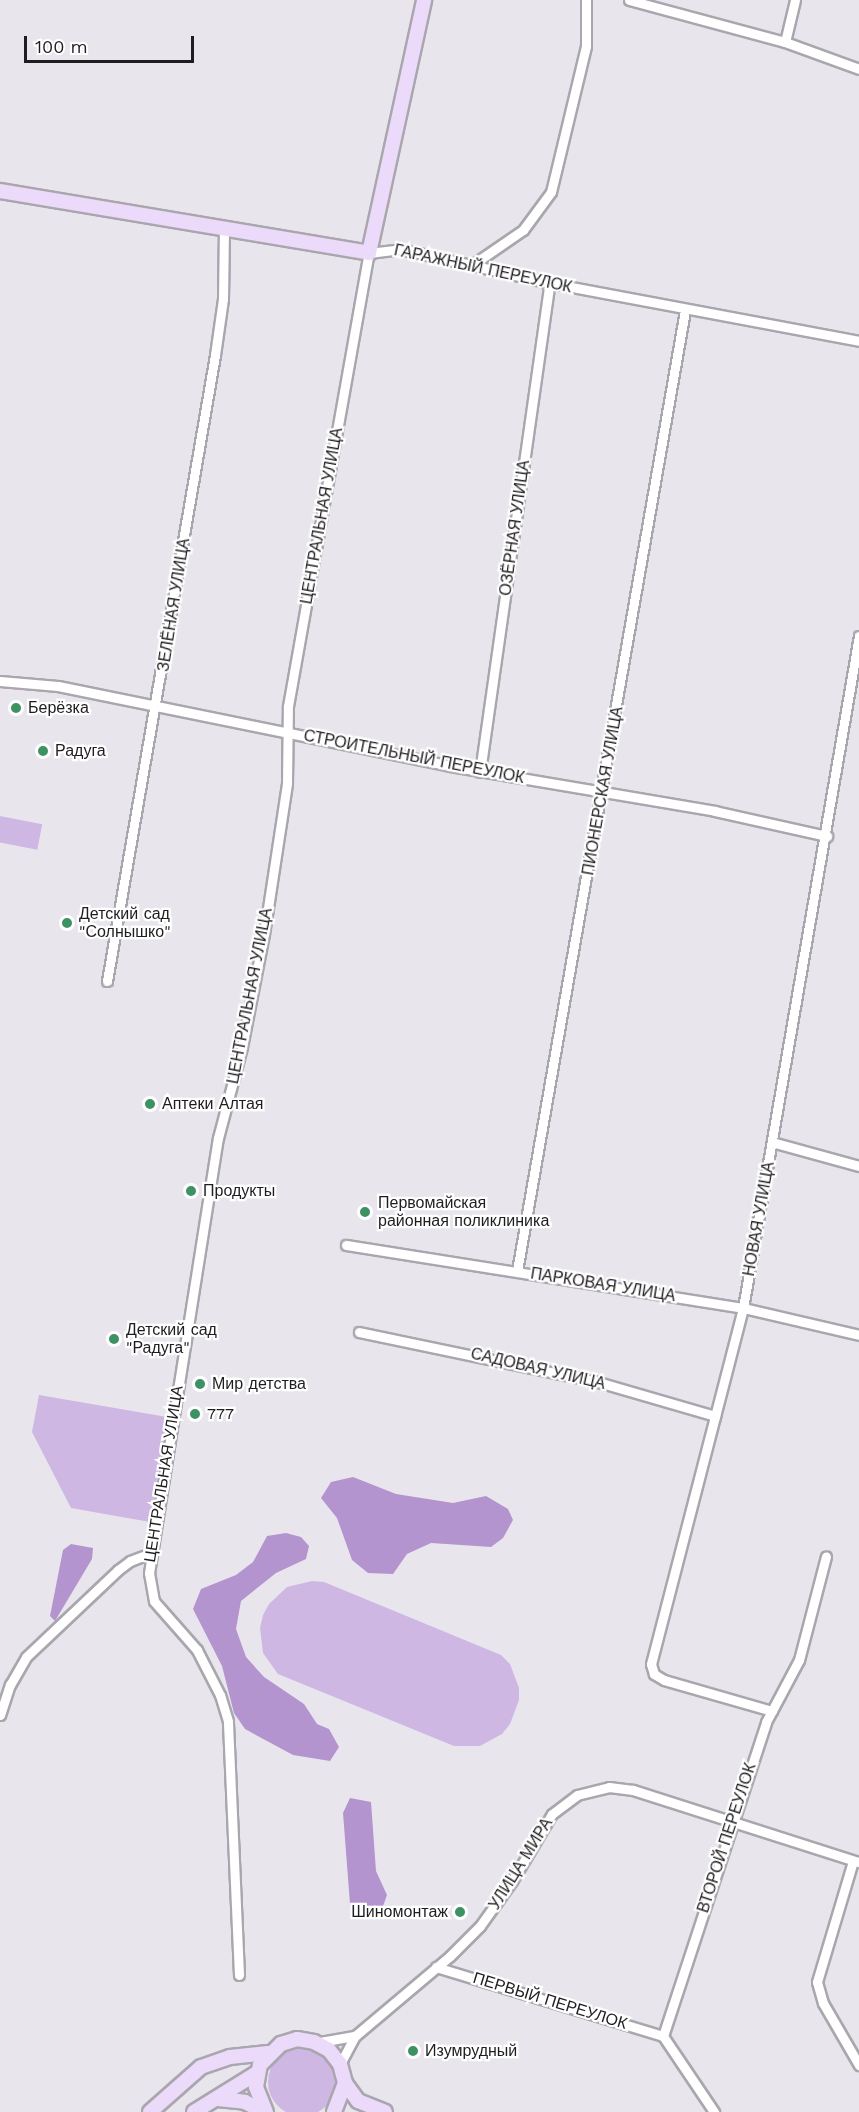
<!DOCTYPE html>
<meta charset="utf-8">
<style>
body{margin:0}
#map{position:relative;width:859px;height:2112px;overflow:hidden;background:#e9e5ed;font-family:"Work Sans",sans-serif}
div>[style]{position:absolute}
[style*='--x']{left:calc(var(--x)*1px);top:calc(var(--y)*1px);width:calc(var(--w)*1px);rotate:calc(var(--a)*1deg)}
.green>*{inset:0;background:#ceb7e3;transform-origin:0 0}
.round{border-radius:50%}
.forest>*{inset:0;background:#b494cf}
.roads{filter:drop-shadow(2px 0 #aaa6ae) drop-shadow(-2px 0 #aaa6ae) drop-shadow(0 2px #aaa6ae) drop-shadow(0 -2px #aaa6ae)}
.street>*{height:9px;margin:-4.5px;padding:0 4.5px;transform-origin:4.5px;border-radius:4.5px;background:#fff}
.secondary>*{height:14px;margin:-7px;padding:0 7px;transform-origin:7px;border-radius:7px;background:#ecdafb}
.dots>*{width:16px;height:16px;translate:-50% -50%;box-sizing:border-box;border:3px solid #fff;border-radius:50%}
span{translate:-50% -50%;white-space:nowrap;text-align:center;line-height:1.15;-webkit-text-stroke:4.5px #fff;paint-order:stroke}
.street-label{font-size:16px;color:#1e1d1f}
.poi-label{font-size:16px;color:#1e1d1f}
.left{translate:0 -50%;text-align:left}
.right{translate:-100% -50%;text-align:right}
.scale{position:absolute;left:24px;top:36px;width:170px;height:27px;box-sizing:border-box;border:3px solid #1e1d1f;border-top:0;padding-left:8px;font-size:18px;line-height:21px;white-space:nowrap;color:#1e1d1f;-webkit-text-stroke:4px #fff;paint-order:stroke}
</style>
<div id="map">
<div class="green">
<i style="left:0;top:816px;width:43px;height:26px;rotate:11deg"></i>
<i style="clip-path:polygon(39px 1395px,167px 1417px,150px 1522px,71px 1508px,32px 1432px)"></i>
<i style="clip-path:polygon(312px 1581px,324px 1582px,501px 1655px,510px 1664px,519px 1688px,519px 1700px,510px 1724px,502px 1734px,480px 1746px,454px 1746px,278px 1674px,263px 1653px,260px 1628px,263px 1615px,269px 1604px,287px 1587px)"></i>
<i class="round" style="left:268px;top:2048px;width:68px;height:68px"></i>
</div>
<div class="forest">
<i style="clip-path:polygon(353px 1477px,396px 1494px,453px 1503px,486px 1496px,508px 1509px,513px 1520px,503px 1538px,491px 1547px,431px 1543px,407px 1554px,393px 1574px,368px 1573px,352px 1560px,337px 1518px,321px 1498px,331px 1482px)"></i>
<i style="clip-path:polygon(286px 1533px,301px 1537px,309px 1546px,306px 1559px,276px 1573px,241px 1601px,236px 1629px,246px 1657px,264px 1677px,304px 1704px,317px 1724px,329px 1729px,339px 1747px,330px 1761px,293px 1755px,245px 1729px,234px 1713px,222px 1666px,193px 1609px,201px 1589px,236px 1575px,253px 1562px,267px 1536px)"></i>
<i style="clip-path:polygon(71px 1544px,93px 1548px,92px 1559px,55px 1621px,50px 1616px,63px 1550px)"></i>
<i style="clip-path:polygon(350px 1798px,371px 1802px,376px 1871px,387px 1895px,381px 1912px,367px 1919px,354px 1914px,350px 1904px,343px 1813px)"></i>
</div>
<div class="roads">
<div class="street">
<i style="--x:629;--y:0;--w:162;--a:15.1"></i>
<i style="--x:785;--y:42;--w:79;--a:20"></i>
<i style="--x:785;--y:42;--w:43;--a:-76.6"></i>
<i style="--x:472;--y:265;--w:62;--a:-34.5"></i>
<i style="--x:523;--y:230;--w:47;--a:-53.6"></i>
<i style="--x:551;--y:192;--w:150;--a:-76.5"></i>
<i style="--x:586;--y:46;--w:46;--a:-90"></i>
<i style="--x:0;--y:681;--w:58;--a:4.9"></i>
<i style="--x:58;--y:686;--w:400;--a:11.5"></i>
<i style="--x:450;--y:766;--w:269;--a:9.6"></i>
<i style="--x:715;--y:811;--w:115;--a:12.6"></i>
<i style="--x:480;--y:772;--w:494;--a:-81.9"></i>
<i style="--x:107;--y:981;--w:635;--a:-80.21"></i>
<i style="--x:215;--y:355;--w:57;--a:-81.9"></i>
<i style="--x:223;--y:299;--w:72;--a:-89.2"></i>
<i style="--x:772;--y:1142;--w:90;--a:15.4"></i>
<i style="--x:346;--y:1245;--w:402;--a:9"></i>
<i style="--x:743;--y:1308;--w:119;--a:13.1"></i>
<i style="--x:517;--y:1271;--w:976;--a:-80.08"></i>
<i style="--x:359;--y:1332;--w:244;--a:11.8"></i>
<i style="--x:598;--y:1382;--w:122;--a:16.2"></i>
<i style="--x:772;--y:1711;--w:112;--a:-164"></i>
<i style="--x:664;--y:1680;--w:12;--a:-149"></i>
<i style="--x:654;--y:1674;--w:10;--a:-107"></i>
<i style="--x:651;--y:1664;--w:368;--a:-75.5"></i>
<i style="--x:743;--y:1308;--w:682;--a:-80.21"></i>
<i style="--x:0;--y:1715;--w:32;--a:-72"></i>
<i style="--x:10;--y:1685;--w:32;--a:-60"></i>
<i style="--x:26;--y:1657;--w:127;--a:-43.4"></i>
<i style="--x:118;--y:1570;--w:15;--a:-37"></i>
<i style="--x:130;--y:1561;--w:22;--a:-21"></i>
<i style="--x:853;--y:1861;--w:126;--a:106.6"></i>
<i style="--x:817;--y:1982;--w:22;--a:74"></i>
<i style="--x:823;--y:2003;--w:72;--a:59.9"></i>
<i style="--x:436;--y:1967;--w:237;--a:16.9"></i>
<i style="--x:239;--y:1975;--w:254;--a:-92.5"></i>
<i style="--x:228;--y:1721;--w:27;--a:-107"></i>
<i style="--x:220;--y:1695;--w:51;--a:-117.1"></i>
<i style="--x:197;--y:1650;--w:65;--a:-131.3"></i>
<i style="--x:154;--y:1601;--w:28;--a:-100"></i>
<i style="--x:149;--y:1573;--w:440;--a:-81"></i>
<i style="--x:218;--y:1138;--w:94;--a:-75.2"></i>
<i style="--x:242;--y:1047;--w:115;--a:-79"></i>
<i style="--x:264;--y:934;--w:153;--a:-81.3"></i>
<i style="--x:287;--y:783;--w:77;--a:-89.3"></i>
<i style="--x:288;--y:706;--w:460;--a:-79.9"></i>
<i style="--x:369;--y:253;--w:32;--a:-7"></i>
<i style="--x:401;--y:249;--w:153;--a:12.9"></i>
<i style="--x:550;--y:283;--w:314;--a:10.6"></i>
<i style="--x:663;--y:2036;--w:330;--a:-71.8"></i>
<i style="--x:766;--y:1722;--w:70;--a:-62"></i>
<i style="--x:799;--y:1660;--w:107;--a:-75.4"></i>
<i style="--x:663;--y:2036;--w:92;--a:56.1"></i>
<i style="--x:320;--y:2042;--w:36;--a:-10"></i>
<i style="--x:340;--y:2064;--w:32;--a:-62"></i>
<i style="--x:355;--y:2036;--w:124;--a:-40.1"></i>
<i style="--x:450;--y:1956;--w:42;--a:-45"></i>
<i style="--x:480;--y:1926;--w:55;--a:-54.6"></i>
<i style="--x:512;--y:1881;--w:78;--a:-59.2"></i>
<i style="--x:552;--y:1814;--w:31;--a:-37"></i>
<i style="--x:577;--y:1795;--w:33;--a:-14"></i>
<i style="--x:609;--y:1787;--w:24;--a:7"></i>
<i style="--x:633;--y:1790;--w:237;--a:17.7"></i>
</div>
<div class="secondary">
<i style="--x:0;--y:191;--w:374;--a:9.5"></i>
<i style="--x:369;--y:253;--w:259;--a:-77.7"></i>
<i style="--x:345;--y:2083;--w:22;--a:54"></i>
<i style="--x:358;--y:2101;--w:29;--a:22"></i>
<i style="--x:218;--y:2099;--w:27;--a:6"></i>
<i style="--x:245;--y:2102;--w:21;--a:28"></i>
<i style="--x:150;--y:2112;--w:68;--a:-41.4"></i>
<i style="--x:201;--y:2067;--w:31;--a:-19"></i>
<i style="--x:230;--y:2057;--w:38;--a:-6"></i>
<i style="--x:194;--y:2112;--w:74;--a:-31.8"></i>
<i style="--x:266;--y:2112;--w:27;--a:-112"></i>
<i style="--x:256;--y:2087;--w:22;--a:-80"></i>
<i style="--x:260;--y:2065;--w:30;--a:-45"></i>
<i style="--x:281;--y:2044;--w:17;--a:-17"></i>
<i style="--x:297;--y:2039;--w:17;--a:10"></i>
<i style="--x:314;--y:2042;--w:17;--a:28"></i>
<i style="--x:329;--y:2050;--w:18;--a:52"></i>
<i style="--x:340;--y:2064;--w:20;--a:75"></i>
<i style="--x:345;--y:2083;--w:31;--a:111"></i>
</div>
</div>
<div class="dots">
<i style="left:16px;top:708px;background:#3d9163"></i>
<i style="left:43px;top:751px;background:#3d9163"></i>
<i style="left:67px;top:923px;background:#3d9163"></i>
<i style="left:150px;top:1104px;background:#3d9163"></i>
<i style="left:191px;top:1191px;background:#3d9163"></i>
<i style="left:365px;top:1212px;background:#3d9163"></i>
<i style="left:114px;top:1339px;background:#3d9163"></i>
<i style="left:200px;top:1384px;background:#3d9163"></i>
<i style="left:195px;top:1414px;background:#3d9163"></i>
<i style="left:460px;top:1912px;background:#3d9163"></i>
<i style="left:413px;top:2051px;background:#3d9163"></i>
</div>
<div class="street-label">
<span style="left:483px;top:269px;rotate:12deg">ГАРАЖНЫЙ ПЕРЕУЛОК</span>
<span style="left:322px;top:516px;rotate:-80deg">ЦЕНТРАЛЬНАЯ УЛИЦА</span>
<span style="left:515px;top:528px;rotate:-82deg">ОЗЁРНАЯ УЛИЦА</span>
<span style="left:174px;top:605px;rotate:-81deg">ЗЕЛЁНАЯ УЛИЦА</span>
<span style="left:414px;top:757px;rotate:11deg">СТРОИТЕЛЬНЫЙ ПЕРЕУЛОК</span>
<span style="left:603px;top:791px;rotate:-80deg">ПИОНЕРСКАЯ УЛИЦА</span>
<span style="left:250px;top:996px;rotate:-79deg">ЦЕНТРАЛЬНАЯ УЛИЦА</span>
<span style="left:759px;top:1219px;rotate:-80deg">НОВАЯ УЛИЦА</span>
<span style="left:603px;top:1285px;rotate:9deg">ПАРКОВАЯ УЛИЦА</span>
<span style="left:538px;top:1369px;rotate:13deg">САДОВАЯ УЛИЦА</span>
<span style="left:164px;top:1474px;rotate:-81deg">ЦЕНТРАЛЬНАЯ УЛИЦА</span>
<span style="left:727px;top:1838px;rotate:-72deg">ВТОРОЙ ПЕРЕУЛОК</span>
<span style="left:521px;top:1864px;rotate:-58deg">УЛИЦА МИРА</span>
<span style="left:550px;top:2001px;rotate:17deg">ПЕРВЫЙ ПЕРЕУЛОК</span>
</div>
<div class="poi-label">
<span class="left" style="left:28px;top:708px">Берёзка</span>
<span class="left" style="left:55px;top:751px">Радуга</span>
<span class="left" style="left:79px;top:923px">Детский сад<br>"Солнышко"</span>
<span class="left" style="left:162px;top:1104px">Аптеки Алтая</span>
<span class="left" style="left:203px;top:1191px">Продукты</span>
<span class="left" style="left:378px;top:1212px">Первомайская<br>районная поликлиника</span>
<span class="left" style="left:126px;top:1339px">Детский сад<br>"Радуга"</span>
<span class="left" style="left:212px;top:1384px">Мир детства</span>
<span class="left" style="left:207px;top:1414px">777</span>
<span class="right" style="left:448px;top:1912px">Шиномонтаж</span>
<span class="left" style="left:425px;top:2051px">Изумрудный</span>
</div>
<div class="scale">100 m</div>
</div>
